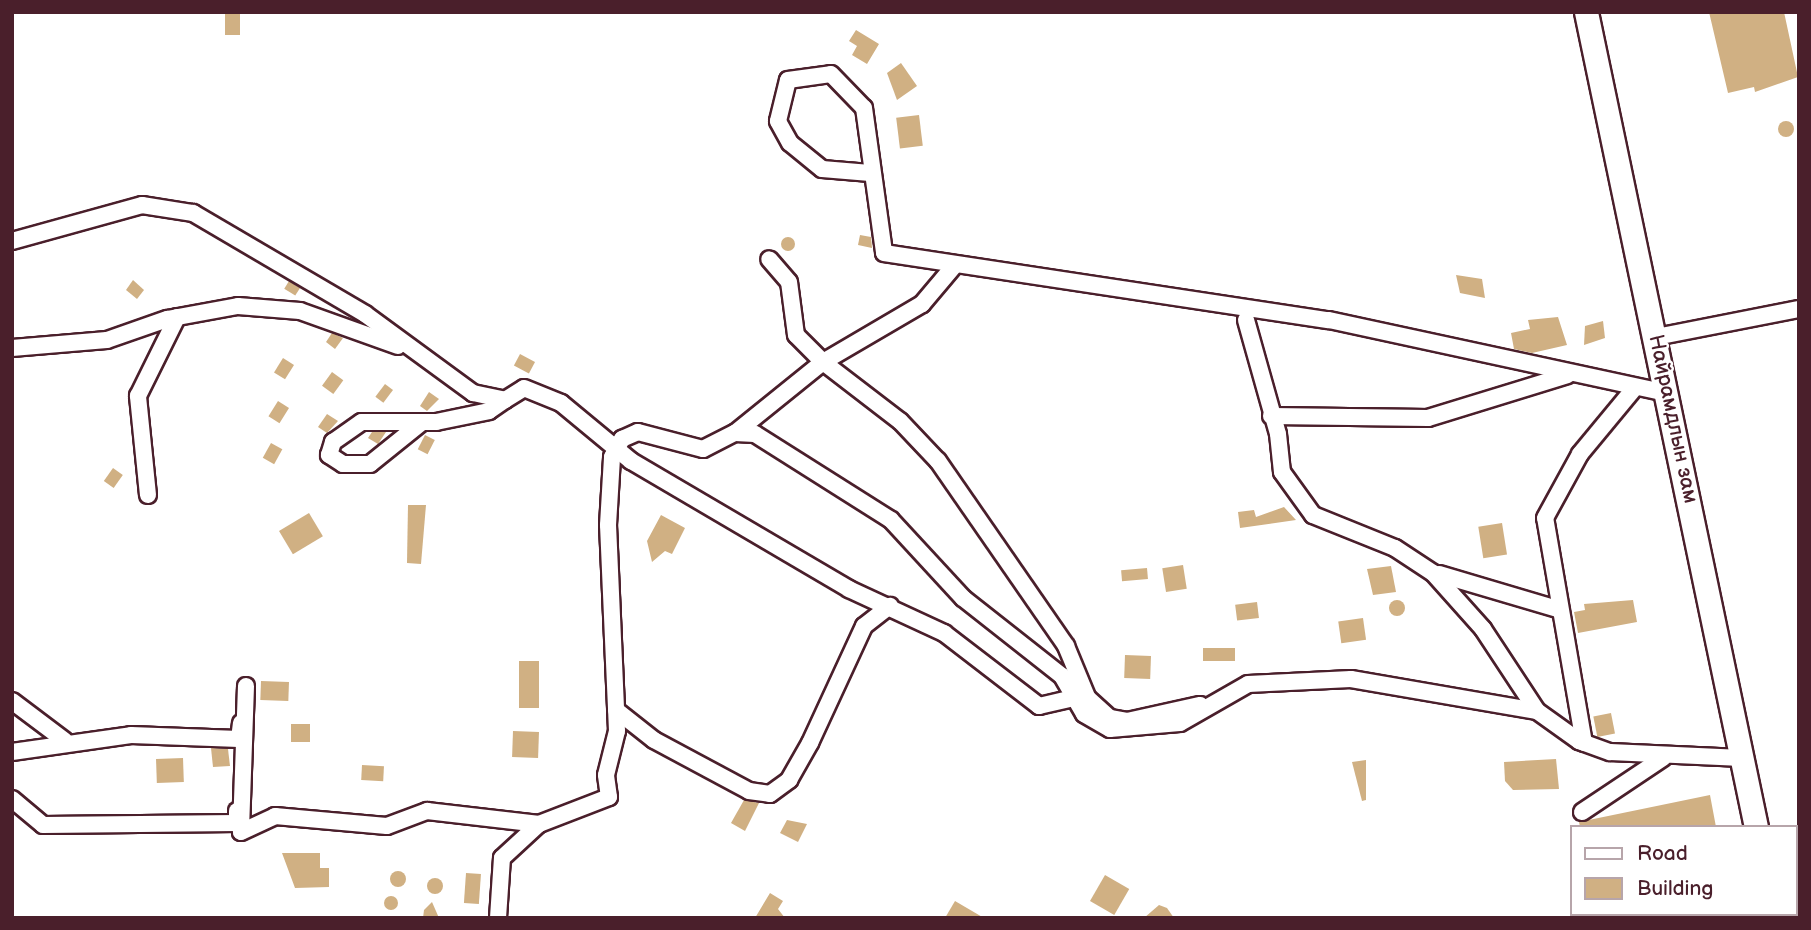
<!DOCTYPE html>
<meta charset="utf-8">
<style>
body{margin:0}
#map{position:relative;width:1811px;height:930px;overflow:hidden;background:#fff;font-family:"Balsamiq Sans",sans-serif}
div>[style]{position:absolute}
[style*='--x']{left:calc(var(--x)*1px);top:calc(var(--y)*1px);width:calc(var(--w)*1px);rotate:calc(var(--a)*1deg)}
.building>*{inset:0;background:#d0b083;transform-origin:0 0}
.round{border-radius:50%}
.roads{filter:drop-shadow(2px 0 #4a1f2b) drop-shadow(-2px 0 #4a1f2b) drop-shadow(0 2px #4a1f2b) drop-shadow(0 -2px #4a1f2b)}
.minor>*{height:16px;margin:-8px;padding:0 8px;transform-origin:8px;border-radius:8px;background:#fff}
.secondary>*{height:23px;margin:-11.5px;padding:0 11.5px;transform-origin:11.5px;border-radius:11.5px;background:#fff}
span{translate:-50% -50%;white-space:nowrap;text-align:center;line-height:1.15;-webkit-text-stroke:5px #fff;paint-order:stroke}
.street-label{font-size:21px;color:#4a1f2b}
.frame{position:absolute;inset:0;border:14px solid #4a1f2b;pointer-events:none}
.legend{position:absolute;left:1570px;top:825px;width:228px;height:91px;box-sizing:border-box;background:#fff;border:2px solid #b7a5aa;margin:0;padding:9px 12px;list-style:none;font-size:21px;color:#4a1f2b}
.legend li{display:flex;align-items:center;gap:14px;height:35px}
.legend b{width:35px;border:2px solid #b7a5aa}
</style>
<div id="map">
<div class="building">
<i style="left:225px;top:12px;width:15px;height:23px"></i>
<i style="clip-path:polygon(1709px 12px,1784px 12px,1798px 77px,1755px 92px,1754px 87px,1728px 93px)"></i>
<i style="clip-path:polygon(856px 30px,879px 44px,867px 64px,852px 55px,857px 46px,849px 41px)"></i>
<i style="clip-path:polygon(901px 63px,917px 86px,897px 100px,887px 73px)"></i>
<i style="left:919px;top:115px;width:31px;height:23px;rotate:83deg"></i>
<i class="round" style="left:1778px;top:121px;width:16px;height:16px"></i>
<i style="clip-path:polygon(860px 235px,871px 237px,872px 248px,858px 245px)"></i>
<i class="round" style="left:781px;top:237px;width:14px;height:14px"></i>
<i style="clip-path:polygon(1456px 275px,1482px 279px,1485px 298px,1460px 293px)"></i>
<i style="clip-path:polygon(133px 280px,144px 290px,137px 299px,126px 290px)"></i>
<i style="left:289px;top:281px;width:13px;height:9px;rotate:32deg"></i>
<i style="clip-path:polygon(1558px 317px,1567px 345px,1532px 353px,1514px 349px,1511px 333px,1530px 329px,1528px 320px)"></i>
<i style="clip-path:polygon(1603px 321px,1605px 338px,1584px 345px,1585px 326px)"></i>
<i style="clip-path:polygon(332px 333px,343px 338px,335px 349px,326px 342px)"></i>
<i style="left:520px;top:354px;width:17px;height:13px;rotate:28deg"></i>
<i style="left:283px;top:358px;width:13px;height:17px;rotate:32deg"></i>
<i style="left:332px;top:372px;width:14px;height:17px;rotate:36deg"></i>
<i style="left:385px;top:384px;width:10px;height:16px;rotate:37deg"></i>
<i style="clip-path:polygon(429px 392px,439px 399px,427px 411px,420px 406px)"></i>
<i style="left:278px;top:401px;width:13px;height:18px;rotate:32deg"></i>
<i style="clip-path:polygon(327px 414px,338px 421px,327px 433px,318px 427px)"></i>
<i style="clip-path:polygon(372px 432px,386px 432px,378px 444px,368px 438px)"></i>
<i style="left:425px;top:435px;width:11px;height:16px;rotate:27deg"></i>
<i style="left:271px;top:443px;width:13px;height:17px;rotate:29deg"></i>
<i style="left:113px;top:468px;width:12px;height:16px;rotate:35deg"></i>
<i style="clip-path:polygon(408px 505px,426px 505px,421px 564px,407px 563px)"></i>
<i style="clip-path:polygon(1284px 507px,1296px 520px,1240px 528px,1238px 512px,1254px 510px,1256px 517px)"></i>
<i style="left:309px;top:513px;width:27px;height:35px;rotate:59deg"></i>
<i style="clip-path:polygon(661px 515px,685px 528px,672px 554px,665px 551px,652px 562px,647px 541px)"></i>
<i style="left:1502px;top:523px;width:32px;height:24px;rotate:81deg"></i>
<i style="left:1183px;top:565px;width:24px;height:21px;rotate:81deg"></i>
<i style="clip-path:polygon(1391px 566px,1396px 592px,1373px 595px,1367px 569px)"></i>
<i style="left:1147px;top:568px;width:11px;height:26px;rotate:85deg"></i>
<i class="round" style="left:1389px;top:600px;width:16px;height:16px"></i>
<i style="clip-path:polygon(1633px 600px,1637px 622px,1578px 633px,1574px 612px,1585px 610px,1584px 604px)"></i>
<i style="left:1257px;top:602px;width:16px;height:22px;rotate:83deg"></i>
<i style="left:1363px;top:618px;width:22px;height:25px;rotate:82deg"></i>
<i style="left:1203px;top:648px;width:32px;height:13px"></i>
<i style="left:1125px;top:655px;width:26px;height:23px;rotate:2deg"></i>
<i style="left:519px;top:661px;width:20px;height:47px"></i>
<i style="left:261px;top:681px;width:28px;height:19px;rotate:2deg"></i>
<i style="left:1611px;top:713px;width:21px;height:18px;rotate:79deg"></i>
<i style="left:291px;top:724px;width:19px;height:18px"></i>
<i style="left:513px;top:731px;width:26px;height:26px;rotate:2deg"></i>
<i style="clip-path:polygon(211px 748px,228px 749px,230px 766px,213px 767px)"></i>
<i style="left:183px;top:758px;width:24px;height:27px;rotate:88deg"></i>
<i style="clip-path:polygon(1556px 759px,1559px 789px,1513px 790px,1505px 781px,1504px 762px)"></i>
<i style="clip-path:polygon(1366px 760px,1366px 800px,1362px 801px,1352px 762px)"></i>
<i style="left:362px;top:765px;width:22px;height:15px;rotate:3deg"></i>
<i style="clip-path:polygon(1710px 795px,1716px 827px,1580px 827px,1579px 822px)"></i>
<i style="clip-path:polygon(744px 800px,759px 803px,745px 831px,731px 823px)"></i>
<i style="clip-path:polygon(787px 820px,807px 824px,798px 842px,780px 833px)"></i>
<i style="clip-path:polygon(282px 853px,320px 853px,320px 868px,329px 868px,329px 887px,295px 888px)"></i>
<i class="round" style="left:390px;top:871px;width:16px;height:16px"></i>
<i style="left:466px;top:873px;width:15px;height:30px;rotate:4deg"></i>
<i style="left:1105px;top:875px;width:28px;height:30px;rotate:30deg"></i>
<i class="round" style="left:427px;top:878px;width:16px;height:16px"></i>
<i style="clip-path:polygon(770px 893px,783px 901px,778px 909px,785px 918px,755px 918px)"></i>
<i class="round" style="left:384px;top:896px;width:14px;height:14px"></i>
<i style="clip-path:polygon(955px 901px,984px 918px,945px 918px)"></i>
<i style="clip-path:polygon(432px 902px,439px 918px,423px 918px,424px 910px)"></i>
<i style="clip-path:polygon(1159px 905px,1167px 908px,1174px 918px,1144px 918px)"></i>
</div>
<div class="roads">
<div class="minor">
<i style="--x:870;--y:173;--w:48;--a:-175.2"></i>
<i style="--x:822;--y:169;--w:41;--a:-140.9"></i>
<i style="--x:790;--y:143;--w:25;--a:-119"></i>
<i style="--x:778;--y:121;--w:42;--a:-76.3"></i>
<i style="--x:788;--y:80;--w:43;--a:-7.9"></i>
<i style="--x:831;--y:74;--w:47;--a:45.9"></i>
<i style="--x:864;--y:108;--w:146;--a:82.1"></i>
<i style="--x:884;--y:253;--w:450;--a:8.6"></i>
<i style="--x:1329;--y:320;--w:346;--a:12.2"></i>
<i style="--x:12;--y:241;--w:135;--a:-15.5"></i>
<i style="--x:142;--y:205;--w:52;--a:8.9"></i>
<i style="--x:193;--y:213;--w:199;--a:30.4"></i>
<i style="--x:365;--y:314;--w:134;--a:36.2"></i>
<i style="--x:473;--y:393;--w:33;--a:12"></i>
<i style="--x:505;--y:400;--w:22;--a:-32"></i>
<i style="--x:524;--y:388;--w:40;--a:22"></i>
<i style="--x:561;--y:403;--w:91;--a:39.6"></i>
<i style="--x:631;--y:461;--w:253;--a:30.4"></i>
<i style="--x:849;--y:589;--w:105;--a:24.9"></i>
<i style="--x:944;--y:633;--w:120;--a:37.5"></i>
<i style="--x:1039;--y:706;--w:36;--a:-13"></i>
<i style="--x:954;--y:266;--w:50;--a:130.1"></i>
<i style="--x:922;--y:304;--w:115;--a:149.6"></i>
<i style="--x:823;--y:362;--w:97;--a:37.5"></i>
<i style="--x:900;--y:421;--w:55;--a:46.5"></i>
<i style="--x:938;--y:461;--w:225;--a:55.3"></i>
<i style="--x:1066;--y:646;--w:57;--a:67.5"></i>
<i style="--x:1246;--y:320;--w:118;--a:74.3"></i>
<i style="--x:1278;--y:434;--w:38;--a:84"></i>
<i style="--x:1282;--y:472;--w:53;--a:54.2"></i>
<i style="--x:1313;--y:515;--w:88;--a:21.9"></i>
<i style="--x:1395;--y:548;--w:45;--a:33.3"></i>
<i style="--x:1433;--y:573;--w:75;--a:48.2"></i>
<i style="--x:1483;--y:629;--w:98;--a:56.6"></i>
<i style="--x:1656;--y:337;--w:146;--a:-11.1"></i>
<i style="--x:12;--y:348;--w:95;--a:-4.8"></i>
<i style="--x:107;--y:340;--w:64;--a:-19.3"></i>
<i style="--x:167;--y:319;--w:72;--a:-10.4"></i>
<i style="--x:238;--y:306;--w:62;--a:4.6"></i>
<i style="--x:300;--y:311;--w:104;--a:19.7"></i>
<i style="--x:1271;--y:416;--w:157;--a:0.7"></i>
<i style="--x:1428;--y:418;--w:146;--a:-17.1"></i>
<i style="--x:421;--y:423;--w:65;--a:141.2"></i>
<i style="--x:370;--y:464;--w:27;--a:180"></i>
<i style="--x:343;--y:464;--w:17;--a:-147"></i>
<i style="--x:329;--y:455;--w:14;--a:-73"></i>
<i style="--x:333;--y:442;--w:35;--a:-35"></i>
<i style="--x:362;--y:422;--w:74;--a:0"></i>
<i style="--x:436;--y:422;--w:54;--a:-11.7"></i>
<i style="--x:489;--y:411;--w:19;--a:-35"></i>
<i style="--x:735;--y:433;--w:113;--a:-38.9"></i>
<i style="--x:823;--y:362;--w:38;--a:-135"></i>
<i style="--x:796;--y:335;--w:53;--a:-97.5"></i>
<i style="--x:789;--y:282;--w:30;--a:-131"></i>
<i style="--x:148;--y:495;--w:100;--a:-95.8"></i>
<i style="--x:138;--y:396;--w:88;--a:-63.7"></i>
<i style="--x:1439;--y:574;--w:123;--a:16.5"></i>
<i style="--x:246;--y:686;--w:146;--a:92"></i>
<i style="--x:241;--y:832;--w:38;--a:-25"></i>
<i style="--x:275;--y:816;--w:112;--a:5.1"></i>
<i style="--x:387;--y:826;--w:43;--a:-20.6"></i>
<i style="--x:427;--y:811;--w:113;--a:6.6"></i>
<i style="--x:539;--y:824;--w:75;--a:-21.1"></i>
<i style="--x:609;--y:797;--w:22;--a:-98"></i>
<i style="--x:606;--y:775;--w:45;--a:-76"></i>
<i style="--x:617;--y:731;--w:206;--a:-92.5"></i>
<i style="--x:608;--y:525;--w:68;--a:-86.6"></i>
<i style="--x:612;--y:457;--w:21;--a:-61"></i>
<i style="--x:622;--y:439;--w:17;--a:-24"></i>
<i style="--x:638;--y:432;--w:67;--a:14.7"></i>
<i style="--x:703;--y:449;--w:36;--a:-27"></i>
<i style="--x:735;--y:433;--w:20;--a:3"></i>
<i style="--x:755;--y:434;--w:161;--a:32.3"></i>
<i style="--x:891;--y:520;--w:106;--a:47.3"></i>
<i style="--x:963;--y:598;--w:126;--a:38.2"></i>
<i style="--x:1062;--y:676;--w:44;--a:59.9"></i>
<i style="--x:1084;--y:714;--w:30;--a:30"></i>
<i style="--x:1110;--y:729;--w:70;--a:-4.9"></i>
<i style="--x:1180;--y:723;--w:78;--a:-29.8"></i>
<i style="--x:1248;--y:684;--w:103;--a:-2.8"></i>
<i style="--x:1351;--y:679;--w:189;--a:9.8"></i>
<i style="--x:1537;--y:711;--w:52;--a:35.5"></i>
<i style="--x:1579;--y:741;--w:33;--a:20"></i>
<i style="--x:1610;--y:752;--w:132;--a:2.6"></i>
<i style="--x:1081;--y:692;--w:39;--a:42"></i>
<i style="--x:1110;--y:718;--w:17;--a:10"></i>
<i style="--x:1127;--y:721;--w:75;--a:-12.4"></i>
<i style="--x:12;--y:701;--w:66;--a:37"></i>
<i style="--x:616;--y:710;--w:48;--a:38.3"></i>
<i style="--x:654;--y:740;--w:108;--a:28.2"></i>
<i style="--x:749;--y:791;--w:21;--a:8"></i>
<i style="--x:770;--y:794;--w:24;--a:-36"></i>
<i style="--x:789;--y:780;--w:43;--a:-60.4"></i>
<i style="--x:810;--y:743;--w:129;--a:-65.2"></i>
<i style="--x:864;--y:626;--w:33;--a:-38"></i>
<i style="--x:1584;--y:743;--w:228;--a:-99.8"></i>
<i style="--x:1545;--y:518;--w:73;--a:-61.3"></i>
<i style="--x:1580;--y:454;--w:83;--a:-50.4"></i>
<i style="--x:12;--y:752;--w:120;--a:-8.1"></i>
<i style="--x:131;--y:735;--w:108;--a:2.1"></i>
<i style="--x:239;--y:739;--w:16;--a:-83"></i>
<i style="--x:12;--y:799;--w:40;--a:40"></i>
<i style="--x:43;--y:825;--w:194;--a:-0.6"></i>
<i style="--x:237;--y:823;--w:12;--a:-90"></i>
<i style="--x:1582;--y:812;--w:97;--a:-33.7"></i>
<i style="--x:498;--y:918;--w:60;--a:-86.2"></i>
<i style="--x:502;--y:858;--w:50;--a:-42.6"></i>
</div>
<div class="secondary">
<i style="--x:1586;--y:12;--w:833;--a:78.22"></i>
<i style="--x:1775;--y:914;--w:4;--a:90"></i>
</div>
</div>
<div class="street-label">
<span style="left:1673px;top:419px;rotate:78deg">Найрамдлын зам</span>
</div>
<div class="frame"></div>
<ul class="legend">
<li><b style="height:9px;background:#fff"></b>Road</li>
<li><b style="height:19px;background:#d0b083"></b>Building</li>
</ul>
</div>
